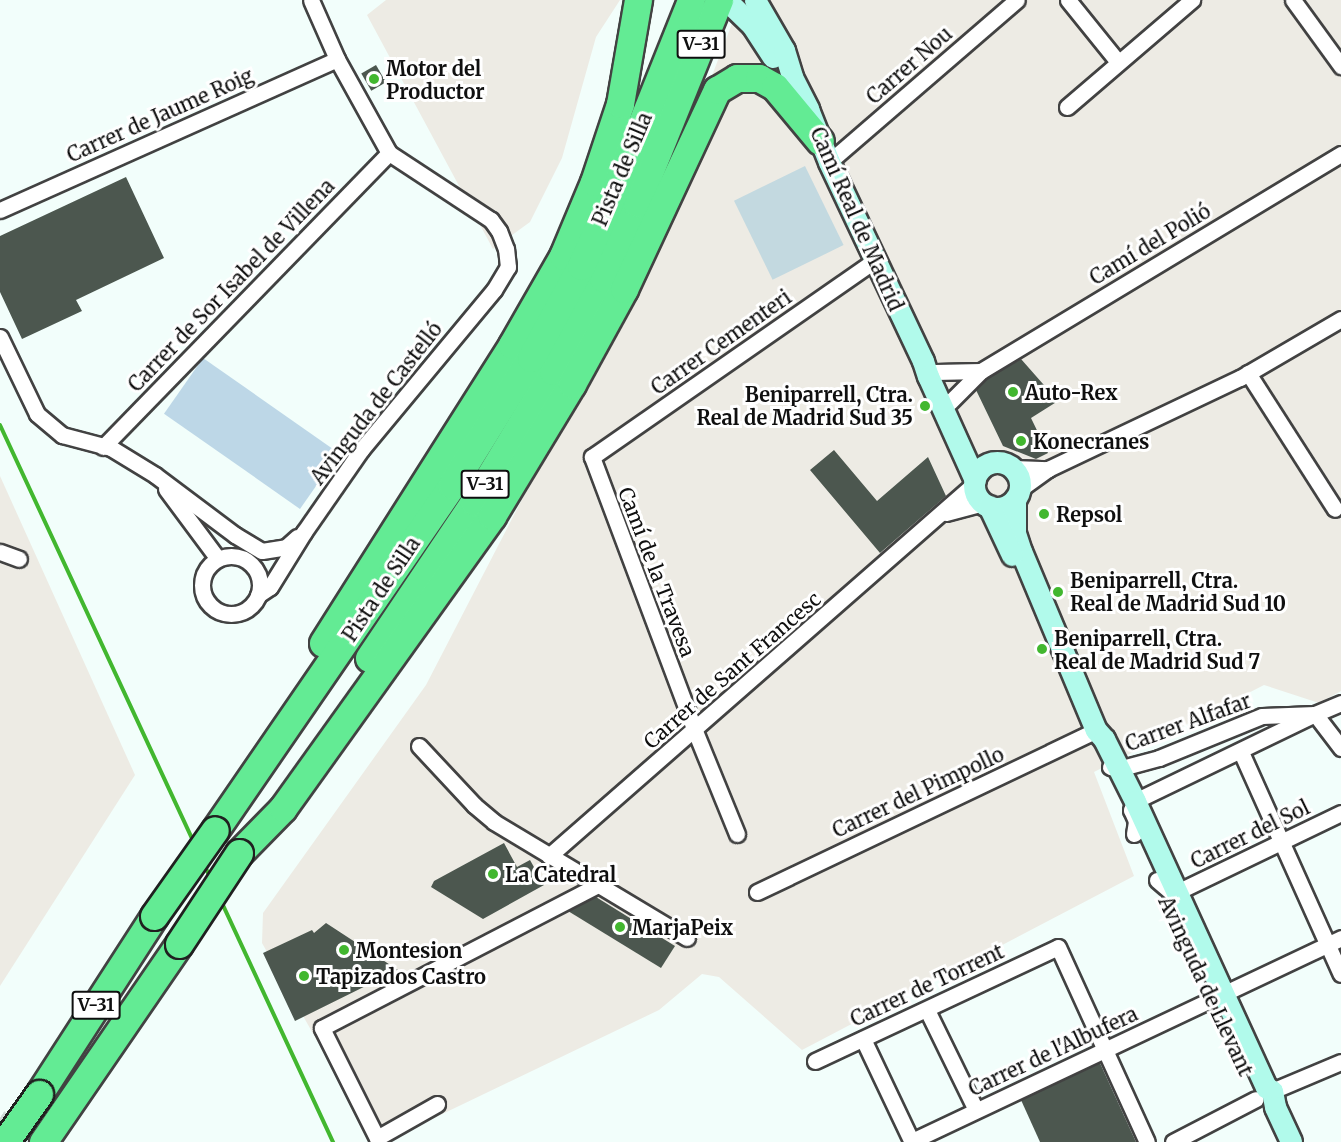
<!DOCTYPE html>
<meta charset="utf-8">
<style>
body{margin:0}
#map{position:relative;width:1341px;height:1142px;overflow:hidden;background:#f2fefb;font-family:Merriweather,serif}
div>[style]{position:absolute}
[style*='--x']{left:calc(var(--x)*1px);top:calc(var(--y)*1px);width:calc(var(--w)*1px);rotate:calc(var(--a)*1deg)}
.industrial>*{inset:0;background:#edebe4}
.green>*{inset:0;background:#bdd7e7;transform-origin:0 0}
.cemetery>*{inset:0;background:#c3d9e0;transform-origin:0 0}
.building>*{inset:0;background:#4c574f;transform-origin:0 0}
.street-tunnel>*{height:15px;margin-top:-7.5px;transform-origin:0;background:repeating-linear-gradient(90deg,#d0dad8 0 15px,transparent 0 23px)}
.roads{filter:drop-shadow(2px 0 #424242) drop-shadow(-2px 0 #424242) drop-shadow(0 2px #424242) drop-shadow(0 -2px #424242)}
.street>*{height:15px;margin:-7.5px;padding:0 7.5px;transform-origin:7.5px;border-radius:7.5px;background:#fff}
.street>.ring{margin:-7.5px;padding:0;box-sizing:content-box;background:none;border:15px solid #fff;border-radius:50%}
.secondary>*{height:21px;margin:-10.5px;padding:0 10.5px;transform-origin:10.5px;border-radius:10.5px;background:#b1faeb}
.secondary>.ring{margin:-10.5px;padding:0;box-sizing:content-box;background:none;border:21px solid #b1faeb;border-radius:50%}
.highway>*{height:27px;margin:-13.5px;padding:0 13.5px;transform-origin:13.5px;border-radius:13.5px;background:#63eb94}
.rail>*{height:4px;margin:-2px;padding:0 2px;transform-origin:2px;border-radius:2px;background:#42b72f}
.bridges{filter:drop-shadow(2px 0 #202020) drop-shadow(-2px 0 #202020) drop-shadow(0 2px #202020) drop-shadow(0 -2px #202020)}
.highway-bridge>*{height:27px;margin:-13.5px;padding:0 13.5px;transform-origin:13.5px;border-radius:13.5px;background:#63eb94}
.dots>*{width:16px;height:16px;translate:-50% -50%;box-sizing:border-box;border:3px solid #fff;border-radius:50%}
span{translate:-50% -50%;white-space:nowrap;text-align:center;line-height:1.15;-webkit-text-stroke:6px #fff;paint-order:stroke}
.shield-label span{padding:2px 4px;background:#fff;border:2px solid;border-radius:4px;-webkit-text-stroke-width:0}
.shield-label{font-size:18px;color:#0f0f0f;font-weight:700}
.street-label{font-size:20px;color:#0f0f0f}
.poi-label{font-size:20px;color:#0f0f0f;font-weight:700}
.left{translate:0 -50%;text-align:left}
.right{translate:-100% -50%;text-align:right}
</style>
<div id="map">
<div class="industrial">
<i style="clip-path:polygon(386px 0,620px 0,596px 37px,562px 158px,530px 222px,493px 249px,367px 15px)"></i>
<i style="clip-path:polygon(741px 0,1341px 0,1341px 691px,1319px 703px,1264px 685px,1094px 772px,1134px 876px,802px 1050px,719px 977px,702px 974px,659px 1010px,384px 1142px,374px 1142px,262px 943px,263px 913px,426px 685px,559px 428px,713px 73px)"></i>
<i style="clip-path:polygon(0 476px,135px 775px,0 986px)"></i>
</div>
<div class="green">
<i style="left:203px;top:358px;width:166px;height:68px;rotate:35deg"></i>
</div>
<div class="cemetery">
<i style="left:805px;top:166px;width:88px;height:79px;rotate:64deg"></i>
</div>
<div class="building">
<i style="left:376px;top:65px;width:20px;height:17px;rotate:60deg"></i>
<i style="clip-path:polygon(126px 177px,164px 258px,76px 300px,82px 311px,22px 339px,0 292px,0 236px)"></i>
<i style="clip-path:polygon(1021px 359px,1058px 401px,1031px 418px,1048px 453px,1036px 459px,1003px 446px,976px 390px,987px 379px)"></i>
<i style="clip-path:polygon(834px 450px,877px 501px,928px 457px,946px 496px,880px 553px,810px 470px)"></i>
<i style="clip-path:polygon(504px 843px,517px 867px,530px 860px,544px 885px,483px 919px,431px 887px,434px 881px)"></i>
<i style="clip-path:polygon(596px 897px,675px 946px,661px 968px,568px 911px)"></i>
<i style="clip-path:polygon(326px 923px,398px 970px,295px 1021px,263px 953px,312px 930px,314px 933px)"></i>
<i style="clip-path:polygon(1100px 1063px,1136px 1142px,1040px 1142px,1021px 1100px)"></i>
</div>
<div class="street-tunnel">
<i style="--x:0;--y:1117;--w:44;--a:34.8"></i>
</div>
<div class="roads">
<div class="street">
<i style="--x:1068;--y:0;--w:80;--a:51.1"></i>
<i style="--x:1293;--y:0;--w:82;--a:54"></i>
<i style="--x:1067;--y:107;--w:165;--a:-40.6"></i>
<i style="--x:829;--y:162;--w:248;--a:-40.8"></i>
<i style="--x:0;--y:210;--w:369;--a:-24.1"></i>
<i style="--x:0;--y:337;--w:85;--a:64.3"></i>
<i style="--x:37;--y:414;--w:33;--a:40"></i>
<i style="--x:62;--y:435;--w:51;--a:14.9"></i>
<i style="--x:111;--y:448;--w:52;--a:31.5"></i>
<i style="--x:155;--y:475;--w:100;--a:36.9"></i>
<i style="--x:235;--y:535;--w:31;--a:31"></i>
<i style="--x:262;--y:551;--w:24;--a:-9"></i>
<i style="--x:286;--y:547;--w:15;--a:-42"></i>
<i style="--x:981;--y:371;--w:420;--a:-31.1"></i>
<i style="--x:935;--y:372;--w:46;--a:-1.2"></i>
<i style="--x:981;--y:371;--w:44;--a:135"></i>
<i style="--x:1248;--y:373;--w:161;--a:57.4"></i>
<i style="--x:103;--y:447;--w:410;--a:-45.8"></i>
<i style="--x:1013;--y:468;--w:35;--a:2"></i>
<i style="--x:166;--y:489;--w:87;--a:53.4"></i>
<i style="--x:1019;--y:490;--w:36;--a:-36"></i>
<i style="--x:1048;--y:469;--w:212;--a:-25.4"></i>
<i style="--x:1240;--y:378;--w:117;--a:-30.3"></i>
<i style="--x:946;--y:513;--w:38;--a:-15"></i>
<i style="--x:0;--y:552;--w:20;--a:20"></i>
<i class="ring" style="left:202px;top:556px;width:43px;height:43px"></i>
<i style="--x:258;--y:595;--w:14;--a:-34"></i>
<i style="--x:270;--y:587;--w:65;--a:-58.3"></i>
<i style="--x:304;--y:532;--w:100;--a:-55.2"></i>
<i style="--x:361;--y:450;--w:208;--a:-50.3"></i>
<i style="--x:494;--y:290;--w:27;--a:-59"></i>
<i style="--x:508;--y:267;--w:18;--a:-96"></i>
<i style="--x:506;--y:249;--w:19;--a:-111"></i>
<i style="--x:499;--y:231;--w:14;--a:-126"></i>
<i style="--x:491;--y:220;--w:122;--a:-146.7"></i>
<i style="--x:389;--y:153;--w:107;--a:-119"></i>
<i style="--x:337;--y:59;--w:64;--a:-113.8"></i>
<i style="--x:419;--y:746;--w:81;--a:47"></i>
<i style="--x:474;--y:805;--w:26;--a:40"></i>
<i style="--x:494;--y:822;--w:225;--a:31"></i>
<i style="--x:1241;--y:752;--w:243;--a:65.8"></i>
<i style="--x:1110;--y:767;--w:8;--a:14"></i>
<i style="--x:1118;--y:769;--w:42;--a:-15"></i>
<i style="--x:1159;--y:758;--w:111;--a:-22.2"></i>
<i style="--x:1262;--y:716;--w:53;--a:-2.2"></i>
<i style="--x:1315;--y:714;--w:28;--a:-23"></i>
<i style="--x:737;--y:834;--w:111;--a:-112.2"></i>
<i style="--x:695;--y:731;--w:293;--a:-110.6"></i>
<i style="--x:592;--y:457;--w:343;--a:-34.8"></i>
<i style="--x:1134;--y:834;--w:13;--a:-81"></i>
<i style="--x:1136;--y:821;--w:12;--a:-114"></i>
<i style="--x:1131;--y:810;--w:10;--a:-66"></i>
<i style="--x:1135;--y:801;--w:200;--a:-25.8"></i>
<i style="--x:1315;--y:714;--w:43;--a:52.6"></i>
<i style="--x:549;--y:856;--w:565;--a:-41.2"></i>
<i style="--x:1157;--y:880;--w:20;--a:41"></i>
<i style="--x:1172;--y:893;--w:5;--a:-11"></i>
<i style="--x:1177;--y:892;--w:182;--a:-25.7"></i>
<i style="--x:757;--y:892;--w:376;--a:-25.5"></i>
<i style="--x:927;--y:1010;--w:111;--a:63.9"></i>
<i style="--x:863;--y:1039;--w:114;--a:64.6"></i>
<i style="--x:815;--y:1061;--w:268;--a:-25.1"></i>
<i style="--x:1058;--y:947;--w:214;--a:65.5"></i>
<i style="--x:1272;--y:1091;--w:75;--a:-22.8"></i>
<i style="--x:437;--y:1104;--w:69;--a:150.5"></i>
<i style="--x:377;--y:1138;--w:123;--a:-116.6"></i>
<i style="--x:322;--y:1028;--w:311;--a:-27.4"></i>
<i style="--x:912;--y:1141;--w:475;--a:-25.3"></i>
<i style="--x:1173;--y:1142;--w:93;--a:-27.4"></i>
</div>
<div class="secondary">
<i style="--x:726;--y:0;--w:36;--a:44"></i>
<i style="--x:752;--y:25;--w:38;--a:57"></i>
<i style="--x:755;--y:0;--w:58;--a:59.9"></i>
<i style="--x:784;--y:50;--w:28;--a:73"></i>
<i style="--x:792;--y:77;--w:36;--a:63"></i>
<i style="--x:808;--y:109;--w:57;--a:68.4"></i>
<i style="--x:829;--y:162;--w:220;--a:64.7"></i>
<i style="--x:923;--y:361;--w:16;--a:72"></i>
<i style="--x:928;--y:376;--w:114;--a:65.7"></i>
<i class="ring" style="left:974px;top:462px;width:25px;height:25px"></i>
<i style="--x:1015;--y:499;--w:34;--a:90"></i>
<i style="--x:1015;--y:533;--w:19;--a:72"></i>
<i style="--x:1021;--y:551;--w:194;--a:67.3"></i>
<i style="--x:1096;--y:730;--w:12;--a:48"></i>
<i style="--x:1104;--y:739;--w:69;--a:63.4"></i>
<i style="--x:1135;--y:801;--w:315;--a:65.4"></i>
<i style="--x:989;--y:506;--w:54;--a:64.9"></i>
<i style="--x:1266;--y:1087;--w:7;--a:34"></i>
<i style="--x:1272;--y:1091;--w:16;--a:79"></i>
<i style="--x:1275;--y:1107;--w:38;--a:65"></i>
</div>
<div class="highway">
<i style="--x:323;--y:643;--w:353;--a:-57.6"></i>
<i style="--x:512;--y:345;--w:103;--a:-60.2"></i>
<i style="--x:563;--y:256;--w:80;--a:-67.3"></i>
<i style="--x:594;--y:182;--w:82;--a:-71.6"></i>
<i style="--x:620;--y:104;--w:106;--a:-80.2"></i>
<i style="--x:369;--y:658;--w:188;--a:-56.1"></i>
<i style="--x:474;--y:502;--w:153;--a:-58.9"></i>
<i style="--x:553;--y:371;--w:106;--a:-61.7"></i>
<i style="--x:603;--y:278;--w:82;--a:-65.6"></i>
<i style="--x:637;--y:203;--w:219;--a:-68"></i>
<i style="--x:215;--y:830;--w:419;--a:-55.5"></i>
<i style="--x:452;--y:485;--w:150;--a:-58.1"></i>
<i style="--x:531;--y:358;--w:105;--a:-61.5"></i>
<i style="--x:581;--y:266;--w:81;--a:-66"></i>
<i style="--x:614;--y:192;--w:207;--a:-68.1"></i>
<i style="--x:239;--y:853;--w:63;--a:-45.6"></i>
<i style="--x:283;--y:808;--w:359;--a:-54.4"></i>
<i style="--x:492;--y:516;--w:154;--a:-58.8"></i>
<i style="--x:572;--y:384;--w:108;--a:-61.3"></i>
<i style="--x:624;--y:289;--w:220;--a:-65"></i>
<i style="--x:717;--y:90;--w:23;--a:-31"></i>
<i style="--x:737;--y:78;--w:22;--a:0"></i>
<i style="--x:759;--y:78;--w:18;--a:29"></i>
<i style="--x:775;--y:87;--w:70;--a:50.2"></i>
<i style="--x:39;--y:1094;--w:212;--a:-57.1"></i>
<i style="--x:43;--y:1142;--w:240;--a:-55.5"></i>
</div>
</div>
<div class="rail">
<i style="--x:0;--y:425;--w:791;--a:65.09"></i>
</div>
<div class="bridges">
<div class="highway-bridge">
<i style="--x:154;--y:916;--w:105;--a:-54.7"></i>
<i style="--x:179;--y:944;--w:109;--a:-56.6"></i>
<i style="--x:5;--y:1142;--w:59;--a:-54.7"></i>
</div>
</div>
<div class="dots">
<i style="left:374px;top:79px;background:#42b72f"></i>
<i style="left:1013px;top:392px;background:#42b72f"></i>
<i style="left:925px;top:406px;background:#42b72f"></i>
<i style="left:1021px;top:441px;background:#42b72f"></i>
<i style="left:1044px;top:514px;background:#42b72f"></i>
<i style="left:1058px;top:592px;background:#42b72f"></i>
<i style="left:1042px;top:649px;background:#42b72f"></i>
<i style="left:493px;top:874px;background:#42b72f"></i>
<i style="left:620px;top:927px;background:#42b72f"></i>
<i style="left:344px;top:950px;background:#42b72f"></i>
<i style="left:304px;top:976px;background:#42b72f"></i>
</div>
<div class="shield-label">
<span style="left:701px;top:44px">V-31</span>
<span style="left:485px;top:484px">V-31</span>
<span style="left:96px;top:1005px">V-31</span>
</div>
<div class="street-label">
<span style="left:909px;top:65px;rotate:-41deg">Carrer Nou</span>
<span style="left:160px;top:115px;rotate:-24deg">Carrer de Jaume Roig</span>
<span style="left:622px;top:169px;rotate:-67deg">Pista de Silla</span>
<span style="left:857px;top:219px;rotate:66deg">Camí Real de Madrid</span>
<span style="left:1150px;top:244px;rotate:-31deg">Camí del Polió</span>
<span style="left:231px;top:285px;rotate:-46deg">Carrer de Sor Isabel de Villena</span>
<span style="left:721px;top:342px;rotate:-35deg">Carrer Cementeri</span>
<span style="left:376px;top:403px;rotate:-52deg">Avinguda de Castelló</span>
<span style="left:657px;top:572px;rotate:69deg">Camí de la Travesa</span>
<span style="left:381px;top:589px;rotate:-56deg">Pista de Silla</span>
<span style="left:732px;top:670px;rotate:-41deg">Carrer de Sant Francesc</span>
<span style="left:1188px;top:722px;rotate:-20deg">Carrer Alfafar</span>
<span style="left:918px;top:792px;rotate:-25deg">Carrer del Pimpollo</span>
<span style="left:1250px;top:834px;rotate:-26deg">Carrer del Sol</span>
<span style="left:927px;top:985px;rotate:-25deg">Carrer de Torrent</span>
<span style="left:1206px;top:986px;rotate:65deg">Avinguda de Llevant</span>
<span style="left:1053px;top:1051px;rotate:-25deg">Carrer de l'Albufera</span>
</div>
<div class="poi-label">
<span class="left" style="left:386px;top:80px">Motor del<br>Productor</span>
<span class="left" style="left:1025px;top:392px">Auto-Rex</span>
<span class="right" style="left:913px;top:406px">Beniparrell, Ctra.<br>Real de Madrid Sud 35</span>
<span class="left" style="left:1033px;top:441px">Konecranes</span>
<span class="left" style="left:1056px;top:514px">Repsol</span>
<span class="left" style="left:1070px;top:592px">Beniparrell, Ctra.<br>Real de Madrid Sud 10</span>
<span class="left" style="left:1054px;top:650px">Beniparrell, Ctra.<br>Real de Madrid Sud 7</span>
<span class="left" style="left:505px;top:874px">La Catedral</span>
<span class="left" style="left:632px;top:927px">MarjaPeix</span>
<span class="left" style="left:356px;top:950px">Montesion</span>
<span class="left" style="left:316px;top:976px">Tapizados Castro</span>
</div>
</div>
